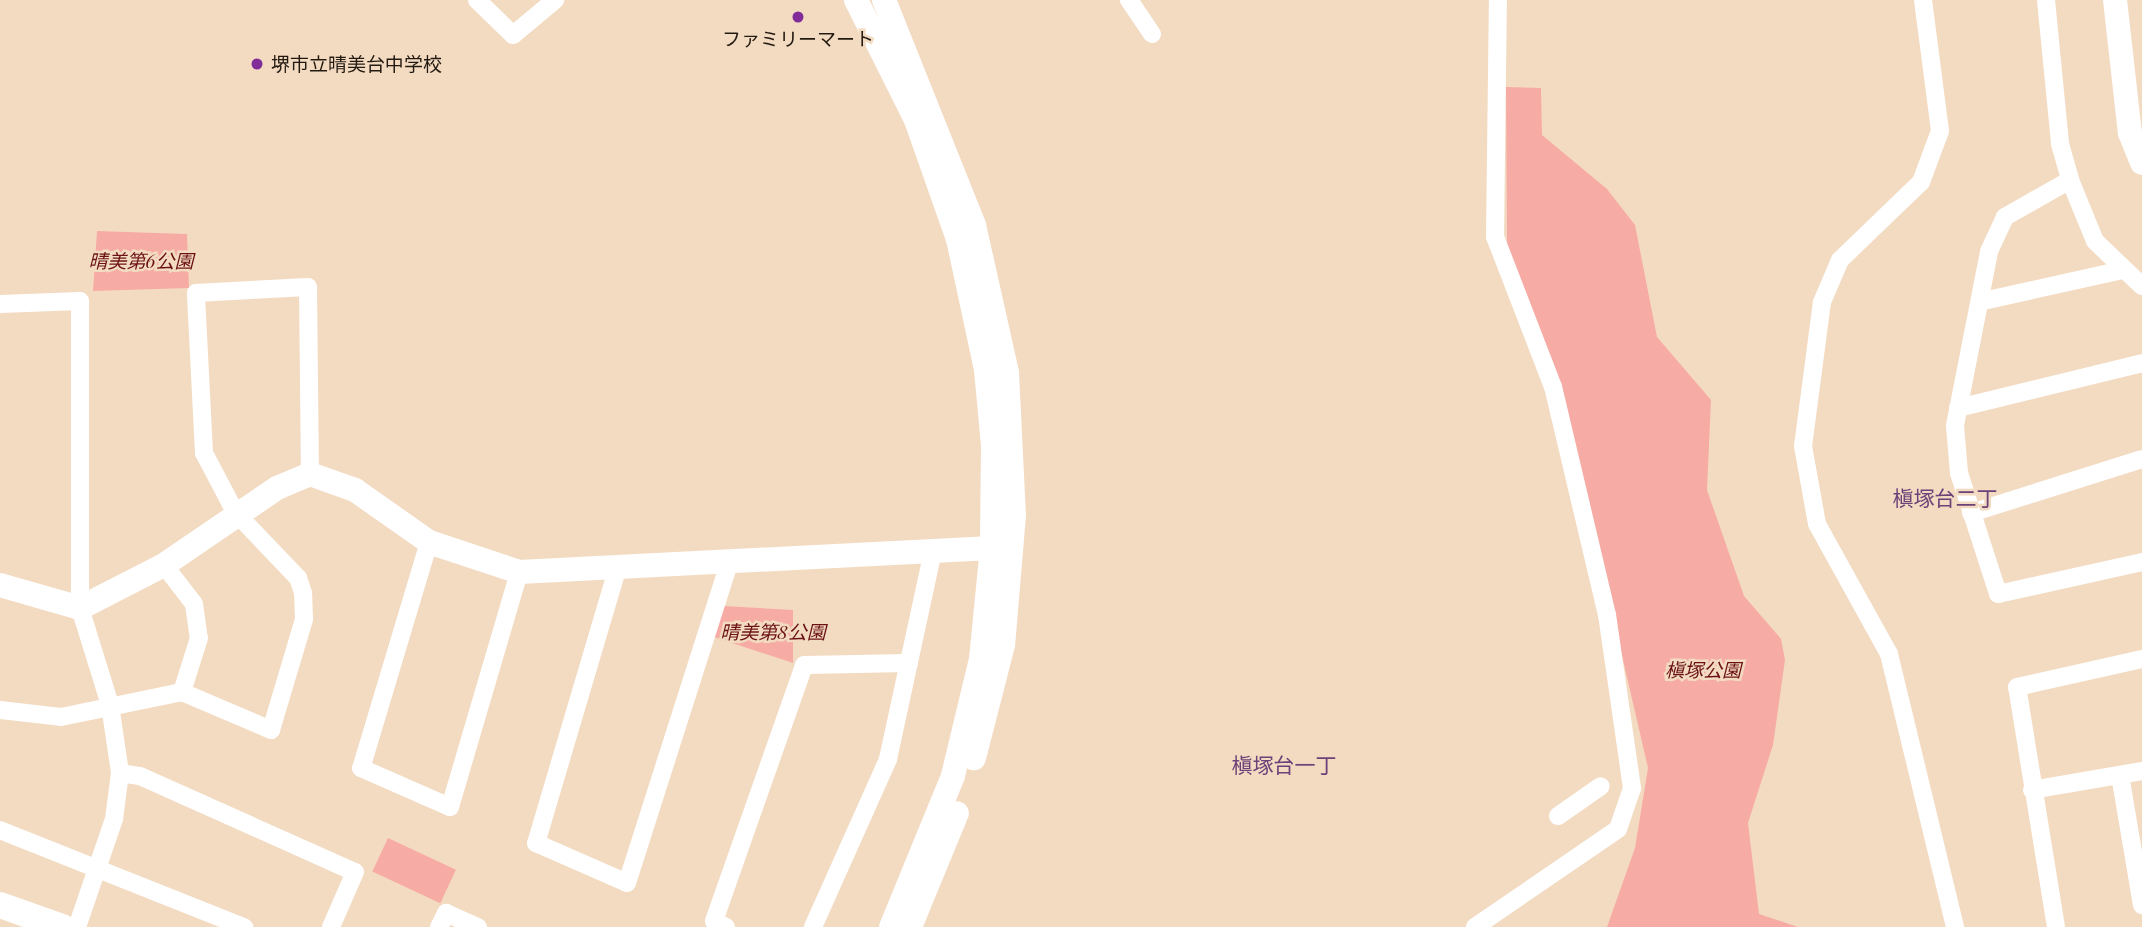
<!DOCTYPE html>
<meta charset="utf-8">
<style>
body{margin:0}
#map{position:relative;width:2142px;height:927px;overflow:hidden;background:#f3dbc2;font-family:"Playfair Display","Noto Sans JP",serif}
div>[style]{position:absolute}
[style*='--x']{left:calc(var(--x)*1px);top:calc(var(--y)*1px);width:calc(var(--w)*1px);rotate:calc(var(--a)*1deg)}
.green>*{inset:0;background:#f7aba5;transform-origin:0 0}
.street>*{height:18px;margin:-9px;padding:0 9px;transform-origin:9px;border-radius:9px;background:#fff}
.secondary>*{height:24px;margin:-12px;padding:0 12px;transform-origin:12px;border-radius:12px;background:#fff}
.primary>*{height:26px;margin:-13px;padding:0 13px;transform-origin:13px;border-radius:13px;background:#fff}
.dots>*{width:19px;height:19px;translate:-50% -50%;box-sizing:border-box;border:4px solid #f3dbc2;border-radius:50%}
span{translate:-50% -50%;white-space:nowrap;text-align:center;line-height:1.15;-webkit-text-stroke:5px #f3dbc2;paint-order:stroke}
.poi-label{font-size:19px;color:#221910}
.left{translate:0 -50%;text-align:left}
.park-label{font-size:19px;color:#6b1115;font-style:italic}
.neighbourhood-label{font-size:21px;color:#6c4279}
</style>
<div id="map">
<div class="green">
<i style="clip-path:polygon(1506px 87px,1541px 88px,1542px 135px,1607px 189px,1635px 225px,1657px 337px,1711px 400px,1707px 490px,1744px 596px,1781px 639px,1785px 660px,1773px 745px,1748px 823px,1759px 914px,1798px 927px,1607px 927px,1635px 848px,1648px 768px,1556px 370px,1507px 248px)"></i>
<i style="clip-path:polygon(97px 231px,187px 234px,189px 288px,93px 291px)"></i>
<i style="clip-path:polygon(724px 606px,793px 610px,793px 663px,714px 637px)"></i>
<i style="left:388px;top:838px;width:75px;height:37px;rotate:25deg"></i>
</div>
<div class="street">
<i style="--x:477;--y:0;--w:50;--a:44.2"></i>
<i style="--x:513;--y:35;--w:55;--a:-39.8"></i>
<i style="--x:1129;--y:0;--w:41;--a:55.9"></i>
<i style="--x:1923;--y:0;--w:132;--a:82.6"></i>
<i style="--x:1940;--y:131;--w:54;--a:110.4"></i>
<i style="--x:1921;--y:182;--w:112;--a:136.1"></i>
<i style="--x:1840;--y:260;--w:46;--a:113.2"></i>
<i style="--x:1822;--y:302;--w:145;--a:97.5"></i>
<i style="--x:1803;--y:446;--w:79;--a:79.8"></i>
<i style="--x:1817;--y:524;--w:149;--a:61"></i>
<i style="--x:1889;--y:654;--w:281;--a:76.4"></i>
<i style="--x:2046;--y:0;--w:145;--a:84.4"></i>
<i style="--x:2060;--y:144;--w:37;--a:74"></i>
<i style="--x:2070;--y:180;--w:66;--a:67.7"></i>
<i style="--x:2095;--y:241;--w:65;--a:43.8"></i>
<i style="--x:2070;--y:180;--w:75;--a:150.4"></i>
<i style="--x:2005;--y:217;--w:38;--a:115"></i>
<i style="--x:1989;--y:252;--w:177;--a:101.1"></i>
<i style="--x:1955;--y:426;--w:47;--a:85.1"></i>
<i style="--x:1959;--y:473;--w:127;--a:72.1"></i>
<i style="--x:1998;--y:594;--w:148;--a:-12.5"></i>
<i style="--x:1983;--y:301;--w:143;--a:-12.5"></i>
<i style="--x:0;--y:304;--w:80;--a:-2.1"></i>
<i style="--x:80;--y:301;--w:307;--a:90"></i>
<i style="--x:80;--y:608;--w:102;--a:72.8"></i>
<i style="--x:110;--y:705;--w:69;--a:81.6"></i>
<i style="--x:120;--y:773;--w:46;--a:97.4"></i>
<i style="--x:114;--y:819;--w:114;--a:108.9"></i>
<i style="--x:1958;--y:408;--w:189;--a:-13.7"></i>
<i style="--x:1971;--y:513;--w:179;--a:-17.5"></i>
<i style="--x:429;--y:542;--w:236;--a:106.7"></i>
<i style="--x:361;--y:768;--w:97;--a:23.7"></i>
<i style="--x:450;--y:807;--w:245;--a:-73.6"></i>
<i style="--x:164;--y:565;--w:49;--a:52.4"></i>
<i style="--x:194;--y:604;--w:34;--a:82"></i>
<i style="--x:199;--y:638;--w:57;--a:107.5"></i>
<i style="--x:617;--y:570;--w:285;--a:106.5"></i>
<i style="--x:536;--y:843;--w:99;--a:23.7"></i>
<i style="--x:627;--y:883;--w:338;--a:-72.3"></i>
<i style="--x:0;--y:710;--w:61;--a:6.5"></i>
<i style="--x:61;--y:717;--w:124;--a:-11.7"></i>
<i style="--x:182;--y:692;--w:97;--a:23.1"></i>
<i style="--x:271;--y:730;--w:116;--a:-73.4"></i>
<i style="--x:304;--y:619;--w:26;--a:-92"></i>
<i style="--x:303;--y:593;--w:16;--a:-108"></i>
<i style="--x:298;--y:578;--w:91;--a:-133.7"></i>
<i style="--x:235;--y:512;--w:67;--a:-117.7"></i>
<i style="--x:204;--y:453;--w:160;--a:-92.9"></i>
<i style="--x:196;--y:293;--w:112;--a:-3.1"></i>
<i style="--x:308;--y:287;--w:187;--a:89.4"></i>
<i style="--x:120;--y:773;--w:20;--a:9"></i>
<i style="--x:140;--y:776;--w:235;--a:24.1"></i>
<i style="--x:355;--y:872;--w:60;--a:113.6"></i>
<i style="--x:2120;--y:775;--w:132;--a:80.4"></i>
<i style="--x:2032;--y:790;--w:112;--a:-9.8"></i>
<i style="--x:1558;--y:816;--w:52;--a:-34.9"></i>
<i style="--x:0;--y:830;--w:263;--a:21.7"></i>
<i style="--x:439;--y:927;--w:16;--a:-63"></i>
<i style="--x:446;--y:913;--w:35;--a:24"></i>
<i style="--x:726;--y:927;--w:13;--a:-153"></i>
<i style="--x:714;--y:921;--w:271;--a:-70.6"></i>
<i style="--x:804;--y:665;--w:105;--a:-1.1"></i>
<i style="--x:813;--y:927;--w:184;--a:-65.9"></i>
<i style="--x:888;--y:759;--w:213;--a:-77.8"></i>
<i style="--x:1475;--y:927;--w:173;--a:-34.4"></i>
<i style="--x:1618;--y:829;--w:43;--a:-71.1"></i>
<i style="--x:1632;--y:788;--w:175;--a:-98.2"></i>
<i style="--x:1607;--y:615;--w:234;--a:-103.3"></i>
<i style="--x:1553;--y:387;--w:161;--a:-111.1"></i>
<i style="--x:1495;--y:237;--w:237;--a:-89.3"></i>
<i style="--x:2056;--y:927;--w:243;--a:-99.2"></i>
<i style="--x:2017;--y:687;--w:128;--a:-12.6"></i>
</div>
<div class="secondary">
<i style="--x:856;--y:0;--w:134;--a:63.4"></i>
<i style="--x:916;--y:120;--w:126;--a:70.6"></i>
<i style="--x:958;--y:239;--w:134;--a:77.9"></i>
<i style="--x:986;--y:370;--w:75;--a:84.7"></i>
<i style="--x:993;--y:445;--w:102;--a:90.6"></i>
<i style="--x:992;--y:547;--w:113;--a:95.6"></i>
<i style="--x:981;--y:659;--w:120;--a:103.5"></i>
<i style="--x:953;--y:776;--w:163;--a:112.3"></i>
<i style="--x:884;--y:0;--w:242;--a:68.2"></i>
<i style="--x:974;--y:225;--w:152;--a:77.4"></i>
<i style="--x:1007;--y:373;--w:142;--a:87.2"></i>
<i style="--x:1014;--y:515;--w:130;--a:94.8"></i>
<i style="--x:1003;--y:645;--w:117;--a:104.4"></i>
<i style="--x:2115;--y:0;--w:134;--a:83.6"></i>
<i style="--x:2130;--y:133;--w:32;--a:68"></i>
<i style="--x:0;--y:585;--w:83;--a:16"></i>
<i style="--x:80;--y:608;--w:94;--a:-27.1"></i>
<i style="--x:164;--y:565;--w:137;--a:-34.3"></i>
<i style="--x:277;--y:488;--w:36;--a:-23"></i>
<i style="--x:310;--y:474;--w:48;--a:19.6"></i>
<i style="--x:355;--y:490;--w:90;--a:35.1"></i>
<i style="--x:429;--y:542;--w:95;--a:18.4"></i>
<i style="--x:519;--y:572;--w:493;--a:-2.9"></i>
<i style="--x:910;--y:927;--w:123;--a:-67.6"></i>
</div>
<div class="primary">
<i style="--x:0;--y:905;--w:66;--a:19.5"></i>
</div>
<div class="dots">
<i style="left:798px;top:17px;background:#822c9a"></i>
<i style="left:257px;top:64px;background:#822c9a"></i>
</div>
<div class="poi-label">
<span style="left:798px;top:39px">ファミリーマート</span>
<span class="left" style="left:271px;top:64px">堺市立晴美台中学校</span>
</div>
<div class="park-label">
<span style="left:141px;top:261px">晴美第6公園</span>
<span style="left:773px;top:632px">晴美第8公園</span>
<span style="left:1703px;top:670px">槇塚公園</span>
</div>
<div class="neighbourhood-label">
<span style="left:1945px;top:497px">槇塚台二丁</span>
<span style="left:1284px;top:764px">槇塚台一丁</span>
</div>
</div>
